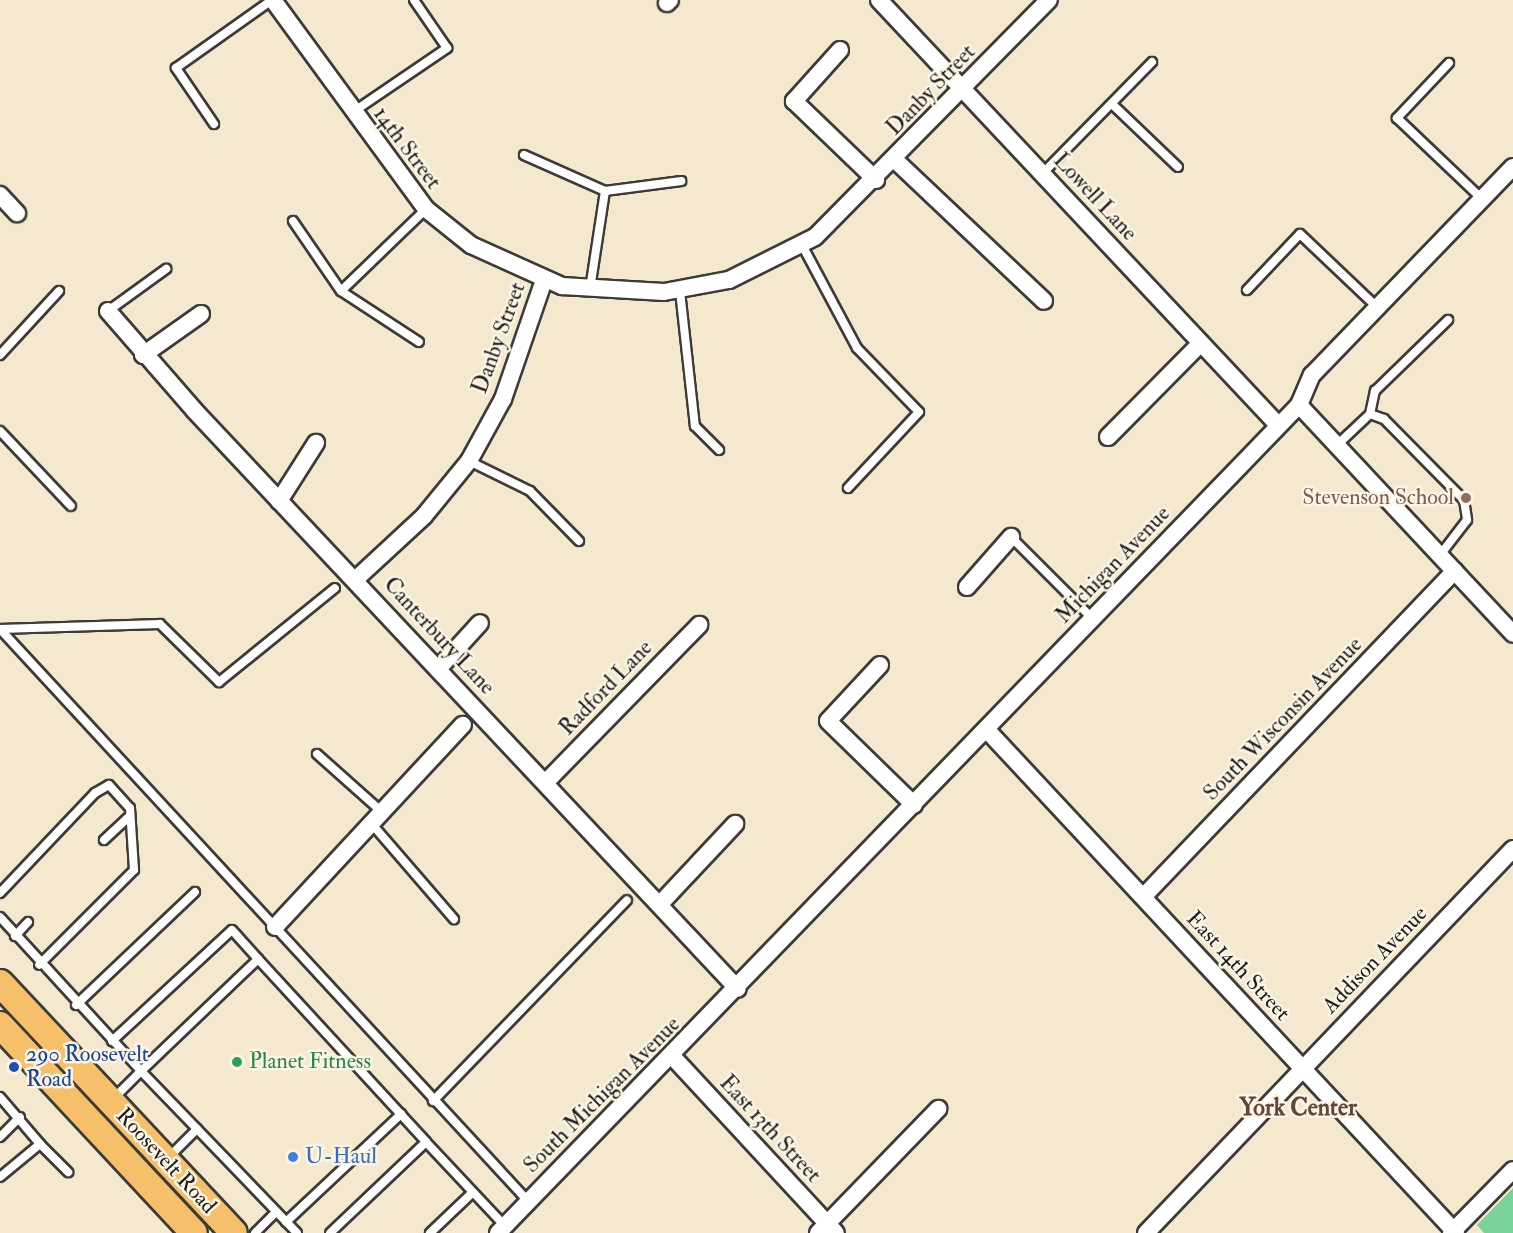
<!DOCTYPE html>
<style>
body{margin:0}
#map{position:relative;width:1513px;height:1233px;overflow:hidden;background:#f4e8ce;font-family:"IM FELL Double Pica",serif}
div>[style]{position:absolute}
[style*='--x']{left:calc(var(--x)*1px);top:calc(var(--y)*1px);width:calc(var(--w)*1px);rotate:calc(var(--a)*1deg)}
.green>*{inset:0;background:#78d299}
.roads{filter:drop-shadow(2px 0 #3c3b37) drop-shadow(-2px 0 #3c3b37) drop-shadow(0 2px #3c3b37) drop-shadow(0 -2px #3c3b37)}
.lane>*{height:8px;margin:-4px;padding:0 4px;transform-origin:4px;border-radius:4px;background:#fff}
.street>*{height:16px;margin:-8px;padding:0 8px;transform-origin:8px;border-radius:8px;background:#fff}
.primary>*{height:26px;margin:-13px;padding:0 13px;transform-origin:13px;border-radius:13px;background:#f6c06b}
.dots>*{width:16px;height:16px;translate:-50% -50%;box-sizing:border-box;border:3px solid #fcf5e5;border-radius:50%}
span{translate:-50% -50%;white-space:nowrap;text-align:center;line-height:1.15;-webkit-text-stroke:5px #fcf5e5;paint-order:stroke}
.street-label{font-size:22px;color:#1c1c1c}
.education-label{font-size:22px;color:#785e54}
.right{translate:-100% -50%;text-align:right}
.transit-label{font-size:22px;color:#164399}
.left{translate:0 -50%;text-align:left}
.leisure-label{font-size:22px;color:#27864d}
.shop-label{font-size:22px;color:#366cbe}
.neighbourhood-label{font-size:24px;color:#61463d;font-weight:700}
</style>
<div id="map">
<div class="green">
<i style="clip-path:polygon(1513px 1188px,1513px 1233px,1484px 1233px,1477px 1225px)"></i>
</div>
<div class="roads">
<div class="lane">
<i style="--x:1449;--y:63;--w:76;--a:133.4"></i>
<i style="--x:1397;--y:118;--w:117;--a:43.6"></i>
<i style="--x:1112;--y:104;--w:91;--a:43.7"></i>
<i style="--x:353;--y:112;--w:114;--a:-34.2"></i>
<i style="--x:447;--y:48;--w:58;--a:-124.5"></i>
<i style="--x:214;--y:124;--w:68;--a:-124.2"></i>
<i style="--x:176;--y:68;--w:118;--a:-35.3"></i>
<i style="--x:524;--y:155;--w:89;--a:24"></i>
<i style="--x:605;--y:191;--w:77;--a:-7.5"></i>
<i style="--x:1042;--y:174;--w:157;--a:-45.5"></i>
<i style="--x:293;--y:221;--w:85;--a:55.6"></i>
<i style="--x:341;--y:291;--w:93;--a:33.2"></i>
<i style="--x:802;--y:245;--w:117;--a:61.9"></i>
<i style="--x:857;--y:348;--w:89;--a:45.9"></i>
<i style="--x:919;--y:412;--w:104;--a:133.1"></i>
<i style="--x:590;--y:289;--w:99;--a:-81.3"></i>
<i style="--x:1247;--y:290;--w:77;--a:-46.6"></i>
<i style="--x:1300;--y:234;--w:108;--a:43.5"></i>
<i style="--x:341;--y:291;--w:118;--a:-44"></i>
<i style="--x:680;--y:291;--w:136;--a:83.7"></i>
<i style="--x:695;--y:426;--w:34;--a:45"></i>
<i style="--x:108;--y:311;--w:72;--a:-35.9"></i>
<i style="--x:0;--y:355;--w:87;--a:-47.3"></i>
<i style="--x:1370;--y:414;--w:15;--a:20"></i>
<i style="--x:1384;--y:419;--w:114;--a:45.4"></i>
<i style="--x:1464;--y:500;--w:20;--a:81"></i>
<i style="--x:1467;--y:520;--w:44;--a:127.6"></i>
<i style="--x:0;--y:431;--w:103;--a:46.6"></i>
<i style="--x:1337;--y:445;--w:45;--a:-43.2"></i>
<i style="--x:1370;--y:414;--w:24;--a:-78"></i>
<i style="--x:1375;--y:391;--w:102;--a:-44.2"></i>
<i style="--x:469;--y:461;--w:68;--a:26.2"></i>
<i style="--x:530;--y:491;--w:70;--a:45.6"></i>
<i style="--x:1011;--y:537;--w:115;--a:45"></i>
<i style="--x:0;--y:629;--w:778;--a:47.29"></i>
<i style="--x:0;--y:629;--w:160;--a:-1.8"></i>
<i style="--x:160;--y:624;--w:83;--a:44.5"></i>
<i style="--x:219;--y:682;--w:149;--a:-39"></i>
<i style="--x:317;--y:754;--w:86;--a:41.7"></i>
<i style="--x:371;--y:823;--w:127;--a:49.2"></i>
<i style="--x:104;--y:840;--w:33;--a:-43"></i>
<i style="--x:0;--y:893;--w:138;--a:-46.5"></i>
<i style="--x:95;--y:793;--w:16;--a:-30"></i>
<i style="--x:109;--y:785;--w:31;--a:48"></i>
<i style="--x:130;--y:808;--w:62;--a:86.3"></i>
<i style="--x:134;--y:870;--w:134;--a:135"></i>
<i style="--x:0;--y:917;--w:209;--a:47.5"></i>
<i style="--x:141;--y:1071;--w:162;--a:-43.7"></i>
<i style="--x:258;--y:959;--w:248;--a:47.4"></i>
<i style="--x:426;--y:1142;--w:132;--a:136.5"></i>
<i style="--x:15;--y:936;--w:19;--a:-47"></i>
<i style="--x:76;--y:1005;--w:164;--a:-43.5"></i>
<i style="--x:112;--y:1041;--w:163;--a:-42.8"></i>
<i style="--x:232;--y:930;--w:39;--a:48"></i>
<i style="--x:0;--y:1097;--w:62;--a:49.6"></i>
<i style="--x:113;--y:1099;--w:40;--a:-45"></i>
<i style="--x:141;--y:1071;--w:81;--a:46"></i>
<i style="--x:433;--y:1101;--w:279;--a:-46"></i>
<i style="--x:0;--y:1137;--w:28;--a:-45"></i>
<i style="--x:426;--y:1142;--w:115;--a:46.8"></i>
<i style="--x:168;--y:1158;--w:41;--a:-45"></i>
<i style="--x:197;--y:1129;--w:144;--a:46.1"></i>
<i style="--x:0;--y:1177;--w:52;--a:-39.5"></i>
<i style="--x:40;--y:1144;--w:40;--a:45"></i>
<i style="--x:286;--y:1222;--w:158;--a:-43.2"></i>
<i style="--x:255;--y:1233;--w:30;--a:-45"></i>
<i style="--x:430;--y:1233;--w:58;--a:-43.6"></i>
</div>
<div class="street">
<i style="--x:273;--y:0;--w:259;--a:53.8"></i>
<i style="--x:426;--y:209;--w:58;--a:38.7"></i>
<i style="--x:471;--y:245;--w:100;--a:24.3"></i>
<i style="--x:562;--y:286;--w:102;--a:3.4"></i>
<i style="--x:664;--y:292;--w:66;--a:-10.5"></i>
<i style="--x:729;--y:280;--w:96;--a:-26.6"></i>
<i style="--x:815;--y:237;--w:333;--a:-45.4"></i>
<i style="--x:879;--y:0;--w:583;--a:46.81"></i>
<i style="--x:667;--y:3;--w:4;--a:-45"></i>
<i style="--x:840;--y:50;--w:69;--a:132"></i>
<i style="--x:794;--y:101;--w:114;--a:43.9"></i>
<i style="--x:895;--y:160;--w:205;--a:43.4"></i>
<i style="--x:0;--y:195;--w:25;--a:47"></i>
<i style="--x:108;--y:311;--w:131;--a:49"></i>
<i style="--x:194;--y:410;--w:794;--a:46.79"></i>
<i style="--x:143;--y:355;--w:71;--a:-35.3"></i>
<i style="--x:1299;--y:405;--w:313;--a:46.9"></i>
<i style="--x:1108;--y:437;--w:132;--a:-45.3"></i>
<i style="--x:279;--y:501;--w:69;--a:-57.5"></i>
<i style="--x:356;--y:579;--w:93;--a:-42.8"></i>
<i style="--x:424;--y:516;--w:71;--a:-50.7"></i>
<i style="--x:469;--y:461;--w:71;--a:-61.3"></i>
<i style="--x:503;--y:399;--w:126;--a:-71"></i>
<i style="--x:967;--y:587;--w:67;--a:-48.7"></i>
<i style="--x:880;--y:665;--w:76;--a:132.9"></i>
<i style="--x:828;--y:721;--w:120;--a:44.3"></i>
<i style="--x:438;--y:669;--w:62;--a:-47.6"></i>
<i style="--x:986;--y:729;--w:689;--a:47"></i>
<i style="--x:545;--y:783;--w:221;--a:-45.7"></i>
<i style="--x:1143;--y:897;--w:451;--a:-46.3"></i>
<i style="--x:660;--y:904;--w:110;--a:-46.8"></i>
<i style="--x:275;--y:927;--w:276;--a:-47.1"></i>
<i style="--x:672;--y:1056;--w:241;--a:47.2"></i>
<i style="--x:498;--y:1233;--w:1152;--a:-45.95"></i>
<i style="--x:1299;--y:405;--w:33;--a:-67"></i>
<i style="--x:1312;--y:375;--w:289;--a:-46"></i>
<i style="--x:818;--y:1233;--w:173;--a:-45.9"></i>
<i style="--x:1146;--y:1233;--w:531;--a:-46.3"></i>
<i style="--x:1451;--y:1233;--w:88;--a:-45.5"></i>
</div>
<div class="primary">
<i style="--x:0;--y:983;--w:342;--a:46.9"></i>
<i style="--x:0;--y:1025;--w:284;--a:47"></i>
</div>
</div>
<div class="dots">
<i style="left:1466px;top:498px;background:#8d6e63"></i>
<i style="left:237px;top:1062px;background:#2e9e5b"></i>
<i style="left:14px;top:1067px;background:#1a4fb4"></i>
<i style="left:293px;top:1157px;background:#3f7fe0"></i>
</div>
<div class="street-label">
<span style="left:931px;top:90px;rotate:-46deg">Danby Street</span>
<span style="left:407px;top:148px;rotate:53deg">14th Street</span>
<span style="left:1095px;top:197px;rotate:47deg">Lowell Lane</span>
<span style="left:499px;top:338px;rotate:-70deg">Danby Street</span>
<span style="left:1113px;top:565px;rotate:-46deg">Michigan Avenue</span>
<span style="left:439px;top:636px;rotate:47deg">Canterbury Lane</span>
<span style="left:606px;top:688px;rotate:-46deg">Radford Lane</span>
<span style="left:1283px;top:719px;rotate:-46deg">South Wisconsin Avenue</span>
<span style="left:1375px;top:960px;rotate:-46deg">Addison Avenue</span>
<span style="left:1238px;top:966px;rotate:47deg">East 14th Street</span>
<span style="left:602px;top:1095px;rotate:-45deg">South Michigan Avenue</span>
<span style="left:770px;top:1129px;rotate:47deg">East 13th Street</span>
<span style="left:166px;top:1161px;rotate:47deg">Roosevelt Road</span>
</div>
<div class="education-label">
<span class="right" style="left:1454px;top:498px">Stevenson School</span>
</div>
<div class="transit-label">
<span class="left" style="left:26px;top:1067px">290 Roosevelt<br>Road</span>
</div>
<div class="leisure-label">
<span class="left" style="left:249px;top:1062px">Planet Fitness</span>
</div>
<div class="shop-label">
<span class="left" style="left:305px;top:1157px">U-Haul</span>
</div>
<div class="neighbourhood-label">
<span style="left:1298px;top:1108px">York Center</span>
</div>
</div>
